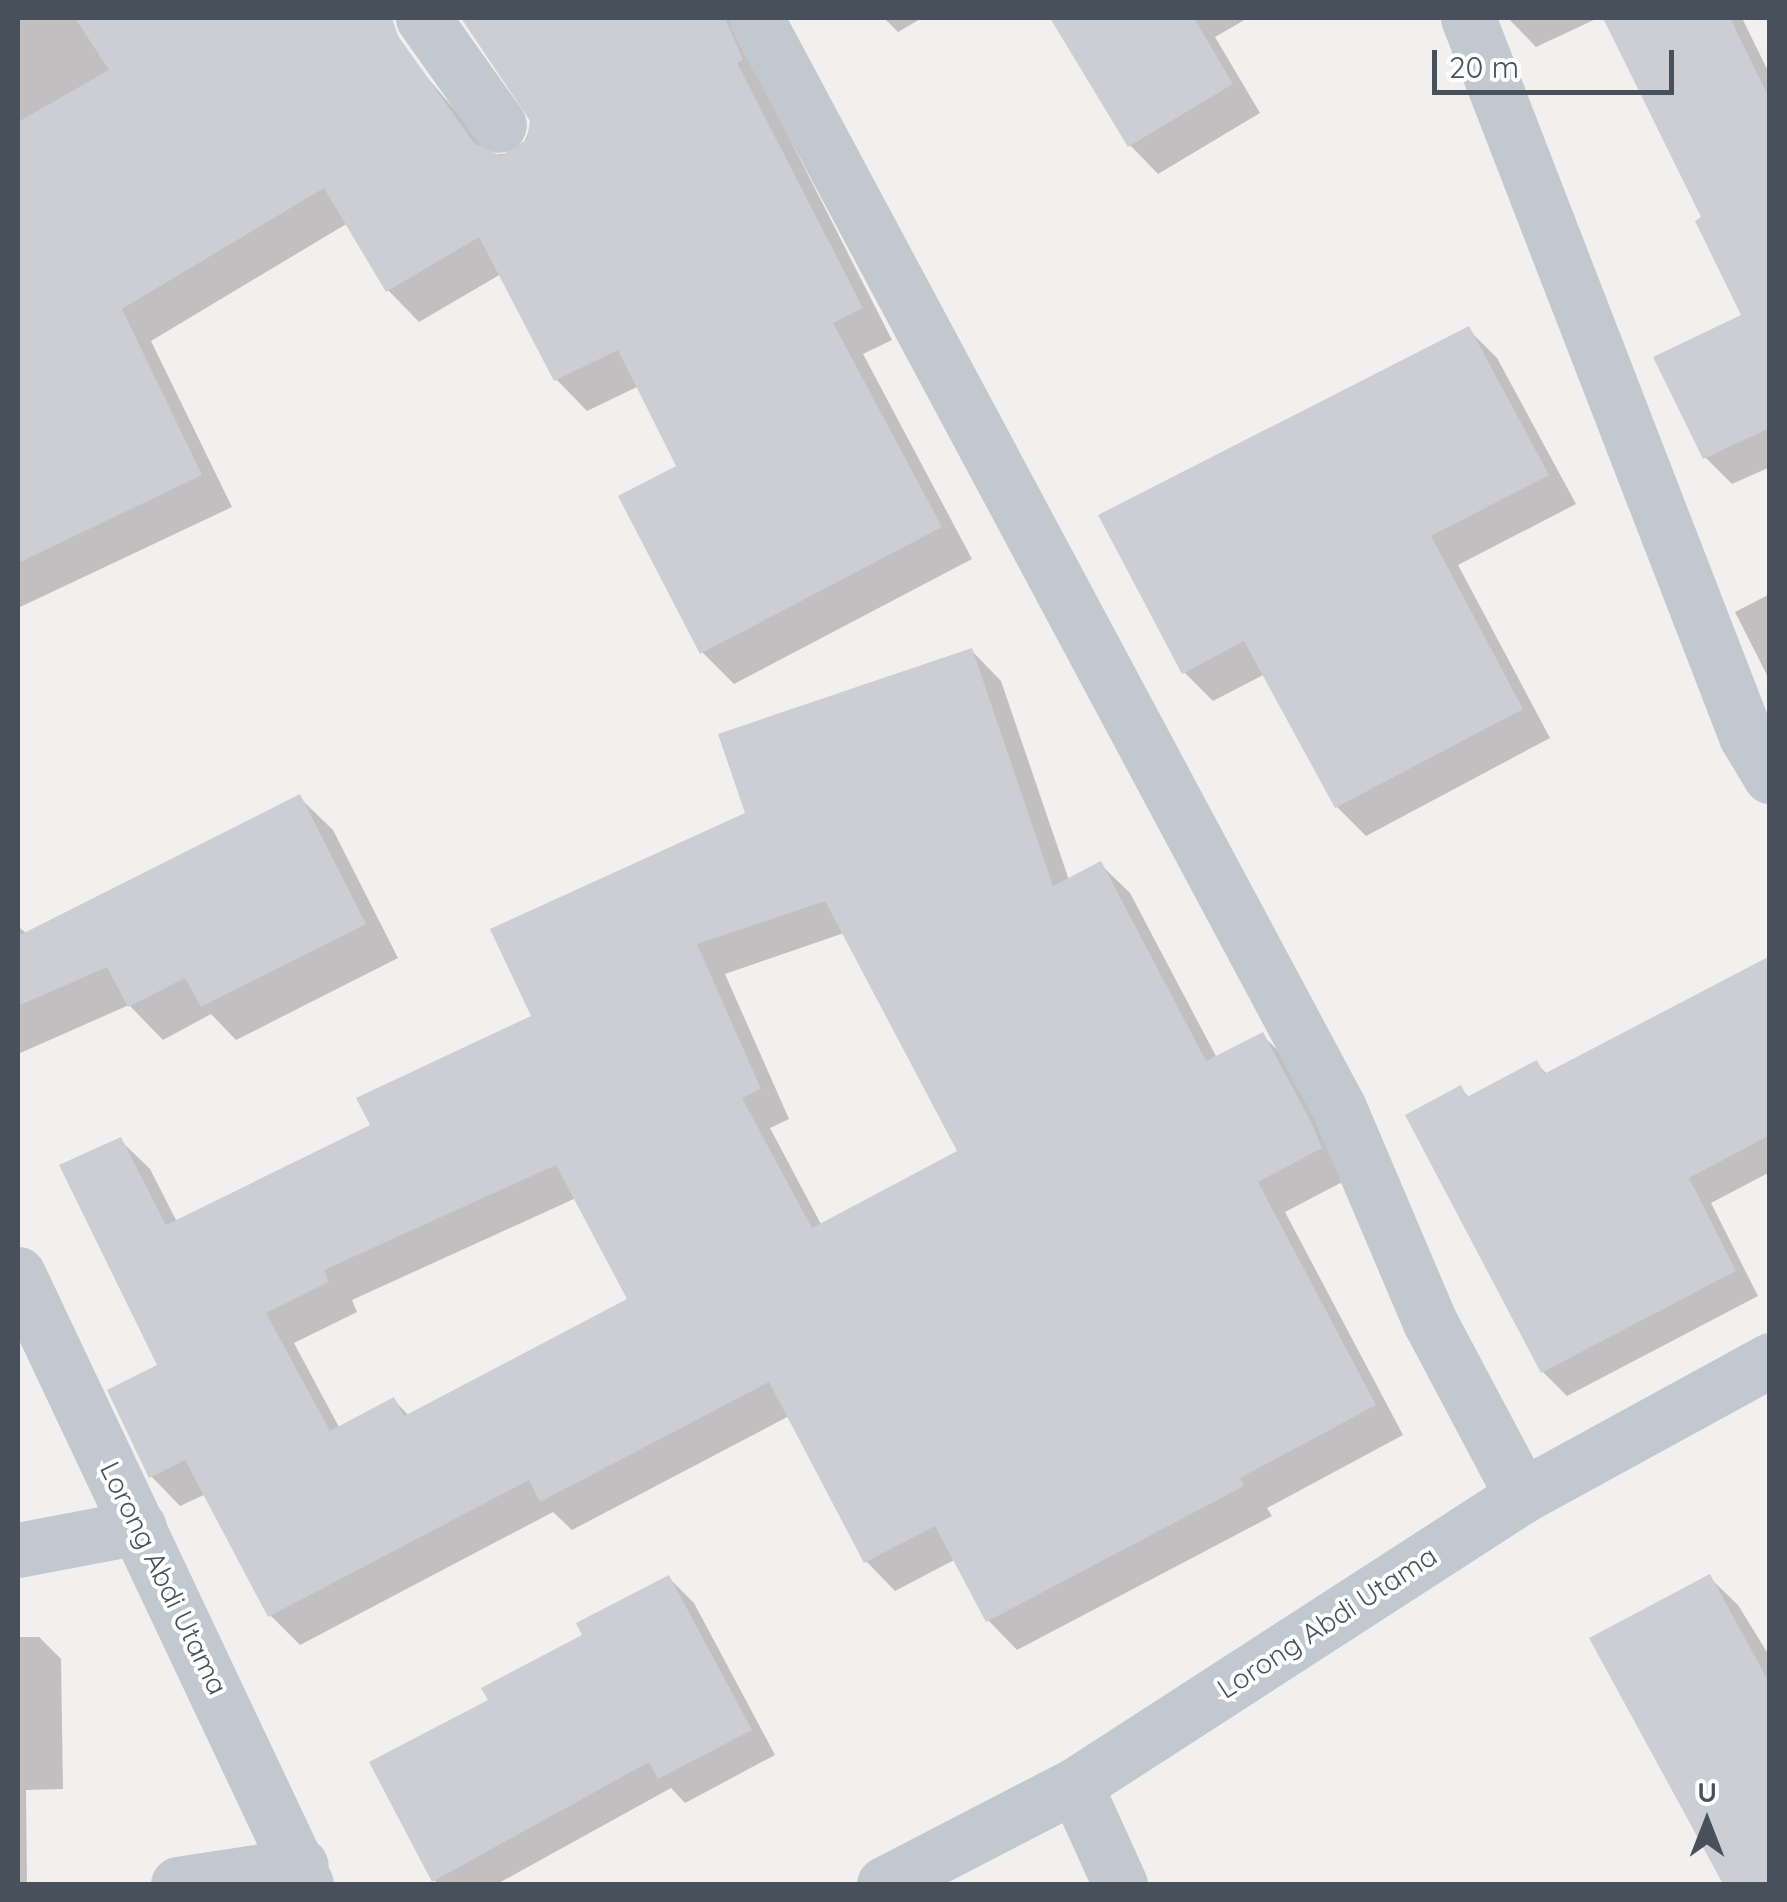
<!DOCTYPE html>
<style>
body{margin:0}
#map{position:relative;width:1787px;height:1902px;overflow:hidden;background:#f2efef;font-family:Quicksand,sans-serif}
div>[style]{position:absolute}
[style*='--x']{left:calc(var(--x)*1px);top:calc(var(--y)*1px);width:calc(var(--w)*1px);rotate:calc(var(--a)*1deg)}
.shadow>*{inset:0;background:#0003}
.building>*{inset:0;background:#ccced3}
.street>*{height:55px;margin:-27.5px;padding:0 27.5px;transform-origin:27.5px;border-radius:27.5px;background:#c1c8d0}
span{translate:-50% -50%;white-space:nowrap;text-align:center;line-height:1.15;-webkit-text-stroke:8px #fff;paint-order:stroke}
.street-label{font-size:28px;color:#48515b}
.frame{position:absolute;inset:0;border:20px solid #48515b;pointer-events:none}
.north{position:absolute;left:1657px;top:1772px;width:100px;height:100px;-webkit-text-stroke:8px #fff;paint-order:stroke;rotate:0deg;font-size:28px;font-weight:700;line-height:40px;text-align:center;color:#48515b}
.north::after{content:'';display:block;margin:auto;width:35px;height:45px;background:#48515b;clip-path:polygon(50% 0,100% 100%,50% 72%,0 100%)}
.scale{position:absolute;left:1432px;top:50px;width:242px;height:45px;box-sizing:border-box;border:5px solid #48515b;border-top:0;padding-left:12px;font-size:30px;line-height:35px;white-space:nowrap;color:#48515b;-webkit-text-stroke:8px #fff;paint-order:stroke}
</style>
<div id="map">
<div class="shadow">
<i style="clip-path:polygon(18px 18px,331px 18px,370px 80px,410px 57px,493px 155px,520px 152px,533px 121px,468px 24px,480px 18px,745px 18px,767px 94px,892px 340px,863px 354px,972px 559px,734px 684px,702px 652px,679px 467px,639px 386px,587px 411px,556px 379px,501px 274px,419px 322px,388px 290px,348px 223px,151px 341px,232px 507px,18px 608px)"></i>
<i style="clip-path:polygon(884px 18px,922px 18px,898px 32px)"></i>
<i style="clip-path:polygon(1051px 18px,1248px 18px,1215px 37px,1260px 113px,1158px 174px,1130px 145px)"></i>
<i style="clip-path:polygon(1508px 18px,1598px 18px,1536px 47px)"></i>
<i style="clip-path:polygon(1606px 18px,1742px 18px,1770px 75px,1770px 467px,1732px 484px,1705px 457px,1744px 316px,1705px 219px)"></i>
<i style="clip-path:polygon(1468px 329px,1497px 358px,1576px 504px,1458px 565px,1550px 738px,1366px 836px,1337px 807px,1265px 674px,1213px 701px,1184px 672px)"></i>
<i style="clip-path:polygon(1770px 594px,1770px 681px,1735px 612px)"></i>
<i style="clip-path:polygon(evenodd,972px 651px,1001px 681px,1069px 880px,1100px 864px,1130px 893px,1217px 1058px,1262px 1035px,1292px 1064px,1350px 1178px,1285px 1212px,1403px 1435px,1267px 1508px,1272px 1516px,1017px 1650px,988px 1620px,956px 1559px,895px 1591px,866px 1561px,789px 1416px,572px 1530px,553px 1512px,300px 1645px,270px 1615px,206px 1494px,180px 1506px,151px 1476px,160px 1367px,120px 1140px,150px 1169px,177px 1222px,373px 1127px,534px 1017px,748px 814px,972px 651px,844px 933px,960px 1152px,822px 1226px,770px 1128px,789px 1119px,725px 974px,844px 933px,972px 651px,576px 1198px,630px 1300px,409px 1416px,394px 1400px,340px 1429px,294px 1343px,357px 1312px,352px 1300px,576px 1198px)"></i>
<i style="clip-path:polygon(299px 797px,333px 830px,398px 958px,236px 1040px,211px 1014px,163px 1040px,129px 1005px,18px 1054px,18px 926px,27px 934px)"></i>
<i style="clip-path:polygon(1770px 958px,1770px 1172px,1711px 1203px,1758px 1296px,1567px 1396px,1543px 1372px,1460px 1088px,1470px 1098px,1536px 1063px,1548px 1075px)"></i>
<i style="clip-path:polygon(1709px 1577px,1738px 1605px,1770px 1657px,1770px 1884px,1729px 1884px,1719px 1872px)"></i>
<i style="clip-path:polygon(669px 1578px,694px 1603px,775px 1755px,685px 1803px,671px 1788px,497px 1884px,439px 1884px,434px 1880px,491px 1701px)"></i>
<i style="clip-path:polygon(18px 1637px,39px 1637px,61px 1659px,63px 1789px,26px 1790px,27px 1884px,18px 1884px)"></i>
</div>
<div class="building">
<i style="clip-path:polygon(75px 18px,392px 18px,398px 36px,474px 143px,501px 156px,527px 139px,530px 121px,461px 18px,725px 18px,743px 60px,737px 63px,863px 308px,833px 323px,942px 527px,700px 654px,618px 496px,676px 466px,618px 350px,554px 381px,479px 237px,386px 292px,324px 188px,122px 309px,202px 475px,18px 563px,18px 122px,109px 70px)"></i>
<i style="clip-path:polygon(1050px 18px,1194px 18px,1233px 84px,1128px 147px)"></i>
<i style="clip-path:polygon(1603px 18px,1730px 18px,1770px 100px,1770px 428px,1703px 459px,1653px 357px,1741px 315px,1695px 221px,1701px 217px)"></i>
<i style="clip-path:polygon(1469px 326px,1549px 475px,1431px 536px,1523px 709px,1335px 808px,1244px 641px,1182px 674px,1098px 515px)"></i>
<i style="clip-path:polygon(evenodd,972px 648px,1053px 886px,1101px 861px,1206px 1061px,1263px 1032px,1311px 1122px,1322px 1148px,1258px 1182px,1376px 1405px,1240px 1478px,1244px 1486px,986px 1622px,935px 1526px,864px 1563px,769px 1382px,540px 1502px,529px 1480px,268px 1617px,185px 1460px,149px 1478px,107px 1390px,157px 1365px,59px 1165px,121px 1137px,166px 1225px,370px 1125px,356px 1098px,531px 1016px,490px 929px,745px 813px,718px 734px,972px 648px,825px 901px,957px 1151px,812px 1228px,742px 1098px,761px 1089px,697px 944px,825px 901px,972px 648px,556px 1165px,627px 1299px,404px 1416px,394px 1397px,330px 1431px,266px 1313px,329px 1282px,324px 1270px,556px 1165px)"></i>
<i style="clip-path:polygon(300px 794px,366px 924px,201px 1007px,185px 978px,128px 1007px,107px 967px,18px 1006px,18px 936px)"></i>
<i style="clip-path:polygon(1770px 956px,1770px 1135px,1689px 1178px,1736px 1271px,1541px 1373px,1405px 1115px,1461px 1085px,1467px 1097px,1537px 1060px,1544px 1074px)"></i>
<i style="clip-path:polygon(1710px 1574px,1770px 1684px,1770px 1884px,1723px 1884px,1589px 1638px)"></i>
<i style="clip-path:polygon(669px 1575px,752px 1730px,658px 1779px,649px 1762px,432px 1882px,369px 1762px,488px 1700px,481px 1688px,582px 1635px,576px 1623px)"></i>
</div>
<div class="street">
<i style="--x:423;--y:18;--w:131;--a:54.6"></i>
<i style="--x:756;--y:18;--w:1236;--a:61.86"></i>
<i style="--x:1339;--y:1108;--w:233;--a:67"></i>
<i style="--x:1430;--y:1322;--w:197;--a:62.1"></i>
<i style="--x:1468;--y:18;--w:770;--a:68.83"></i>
<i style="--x:1746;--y:736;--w:47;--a:59"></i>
<i style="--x:18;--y:1274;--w:675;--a:64.73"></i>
<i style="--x:18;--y:1550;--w:123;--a:-10.8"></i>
<i style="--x:1075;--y:1785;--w:109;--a:65.6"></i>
<i style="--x:178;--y:1884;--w:124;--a:-8.8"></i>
<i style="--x:884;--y:1884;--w:215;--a:-27.4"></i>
<i style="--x:1075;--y:1785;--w:532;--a:-32.88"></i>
<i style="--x:1522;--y:1496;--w:283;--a:-28.7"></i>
</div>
<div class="street-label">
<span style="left:164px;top:1578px;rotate:64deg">Lorong Abdi Utama</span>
<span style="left:1327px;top:1622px;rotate:-33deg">Lorong Abdi Utama</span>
</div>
<div class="frame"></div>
<div class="north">U</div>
<div class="scale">20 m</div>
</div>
